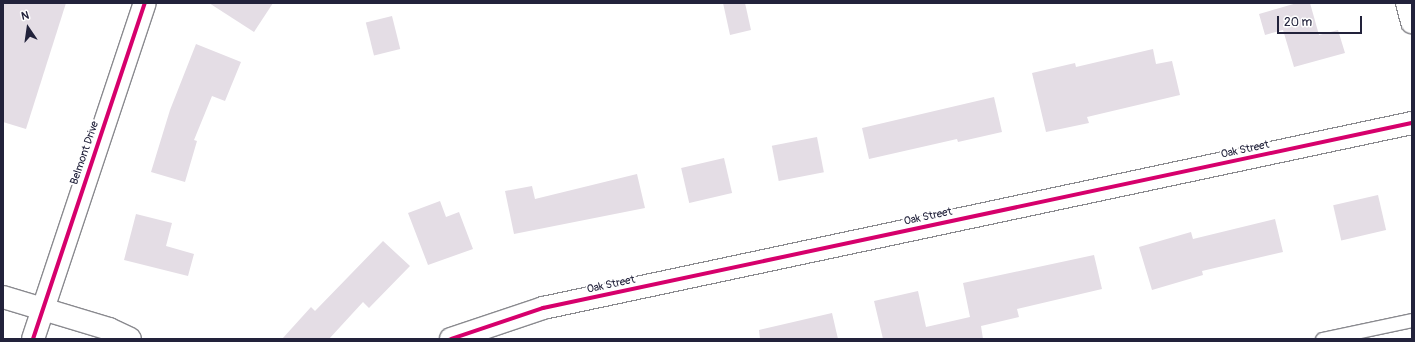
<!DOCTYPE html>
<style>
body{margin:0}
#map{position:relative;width:1415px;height:342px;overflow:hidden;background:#fff;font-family:Pangolin,sans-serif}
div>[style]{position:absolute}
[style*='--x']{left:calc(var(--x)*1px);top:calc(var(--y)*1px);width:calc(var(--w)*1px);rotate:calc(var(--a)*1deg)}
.building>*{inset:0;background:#e4dde5;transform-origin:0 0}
.roads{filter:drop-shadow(1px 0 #8a8a8f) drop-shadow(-1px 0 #8a8a8f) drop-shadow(0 1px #8a8a8f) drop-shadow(0 -1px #8a8a8f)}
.service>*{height:13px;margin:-6.5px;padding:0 6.5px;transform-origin:6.5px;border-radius:6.5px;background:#fff}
.minor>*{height:22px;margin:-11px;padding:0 11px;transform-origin:11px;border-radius:11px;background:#fff}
.cycleway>*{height:4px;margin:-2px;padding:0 2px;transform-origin:2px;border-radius:2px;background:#d6006c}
span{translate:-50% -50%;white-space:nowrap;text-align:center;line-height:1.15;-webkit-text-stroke:3.5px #fff;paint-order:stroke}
.street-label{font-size:11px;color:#22223b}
.frame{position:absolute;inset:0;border:4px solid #22223b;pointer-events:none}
.north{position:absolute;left:8px;top:8px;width:40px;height:40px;-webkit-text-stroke:3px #fff;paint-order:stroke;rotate:347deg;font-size:11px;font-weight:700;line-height:16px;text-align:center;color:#22223b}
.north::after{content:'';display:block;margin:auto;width:14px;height:18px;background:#22223b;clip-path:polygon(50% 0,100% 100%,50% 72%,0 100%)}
.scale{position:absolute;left:1277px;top:16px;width:85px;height:18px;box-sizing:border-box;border:2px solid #22223b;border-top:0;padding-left:5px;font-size:12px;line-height:14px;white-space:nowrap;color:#22223b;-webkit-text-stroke:3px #fff;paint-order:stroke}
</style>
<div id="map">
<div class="building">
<i style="clip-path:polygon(3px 3px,66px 3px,26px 129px,3px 122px)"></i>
<i style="clip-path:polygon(209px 3px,273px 3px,254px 32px)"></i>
<i style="clip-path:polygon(723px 3px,745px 3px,751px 30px,730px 35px)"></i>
<i style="clip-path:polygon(1297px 3px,1310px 3px,1319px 35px,1338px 30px,1345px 53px,1294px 67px,1283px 30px,1265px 35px,1259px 14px)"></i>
<i style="left:392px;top:16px;width:34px;height:27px;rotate:76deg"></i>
<i style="clip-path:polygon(196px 44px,241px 62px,225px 101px,212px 96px,194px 140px,197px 141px,185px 182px,151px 172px,170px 110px)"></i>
<i style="clip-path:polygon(1153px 49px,1156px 64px,1172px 61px,1180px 95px,1087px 117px,1089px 123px,1046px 132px,1032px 73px,1075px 63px,1076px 67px)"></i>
<i style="clip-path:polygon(994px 97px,1002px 132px,958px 142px,957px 139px,869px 159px,862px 128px)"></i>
<i style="left:817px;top:137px;width:36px;height:46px;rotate:79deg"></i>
<i style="left:724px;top:158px;width:36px;height:44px;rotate:77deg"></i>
<i style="clip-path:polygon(637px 174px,645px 208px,514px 234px,505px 191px,532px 186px,535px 199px)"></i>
<i style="left:1378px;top:195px;width:36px;height:46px;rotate:77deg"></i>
<i style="clip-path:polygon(440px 201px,446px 217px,459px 212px,473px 249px,428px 265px,408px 213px)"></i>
<i style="clip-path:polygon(136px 214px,172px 223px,166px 246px,194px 254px,188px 276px,124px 260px)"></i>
<i style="clip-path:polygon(1275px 219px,1283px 252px,1202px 271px,1203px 275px,1152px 290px,1139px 247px,1191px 232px,1193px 239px)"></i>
<i style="clip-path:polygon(383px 241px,410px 266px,369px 308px,363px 302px,329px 339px,282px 339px,311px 307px,315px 311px)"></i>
<i style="clip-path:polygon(1094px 255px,1102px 289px,1017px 309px,1019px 317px,981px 326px,983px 339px,883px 339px,874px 301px,918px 291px,926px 327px,970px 317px,963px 283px)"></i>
<i style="clip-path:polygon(832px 313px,838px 339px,760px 339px,759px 330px)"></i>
</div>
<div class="roads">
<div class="service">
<i style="--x:1322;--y:339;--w:92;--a:-11.9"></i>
</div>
<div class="minor">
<i style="--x:1407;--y:3;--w:20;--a:75"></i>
<i style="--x:3;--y:297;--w:111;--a:16.8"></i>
<i style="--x:109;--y:329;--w:23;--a:25"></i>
<i style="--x:33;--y:339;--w:354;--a:-71.6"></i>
<i style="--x:451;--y:339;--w:97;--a:-18.6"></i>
<i style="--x:543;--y:308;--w:888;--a:-12.02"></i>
</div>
</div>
<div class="cycleway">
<i style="--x:33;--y:339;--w:354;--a:-71.6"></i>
<i style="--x:451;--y:339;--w:97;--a:-18.6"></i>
<i style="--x:543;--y:308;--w:888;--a:-12.02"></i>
</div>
<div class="street-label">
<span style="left:1245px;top:150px;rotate:-12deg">Oak Street</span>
<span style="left:85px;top:153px;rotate:-71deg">Belmont Drive</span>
<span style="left:928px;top:217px;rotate:-12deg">Oak Street</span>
<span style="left:611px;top:285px;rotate:-12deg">Oak Street</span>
</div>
<div class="frame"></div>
<div class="north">N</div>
<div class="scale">20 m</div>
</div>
